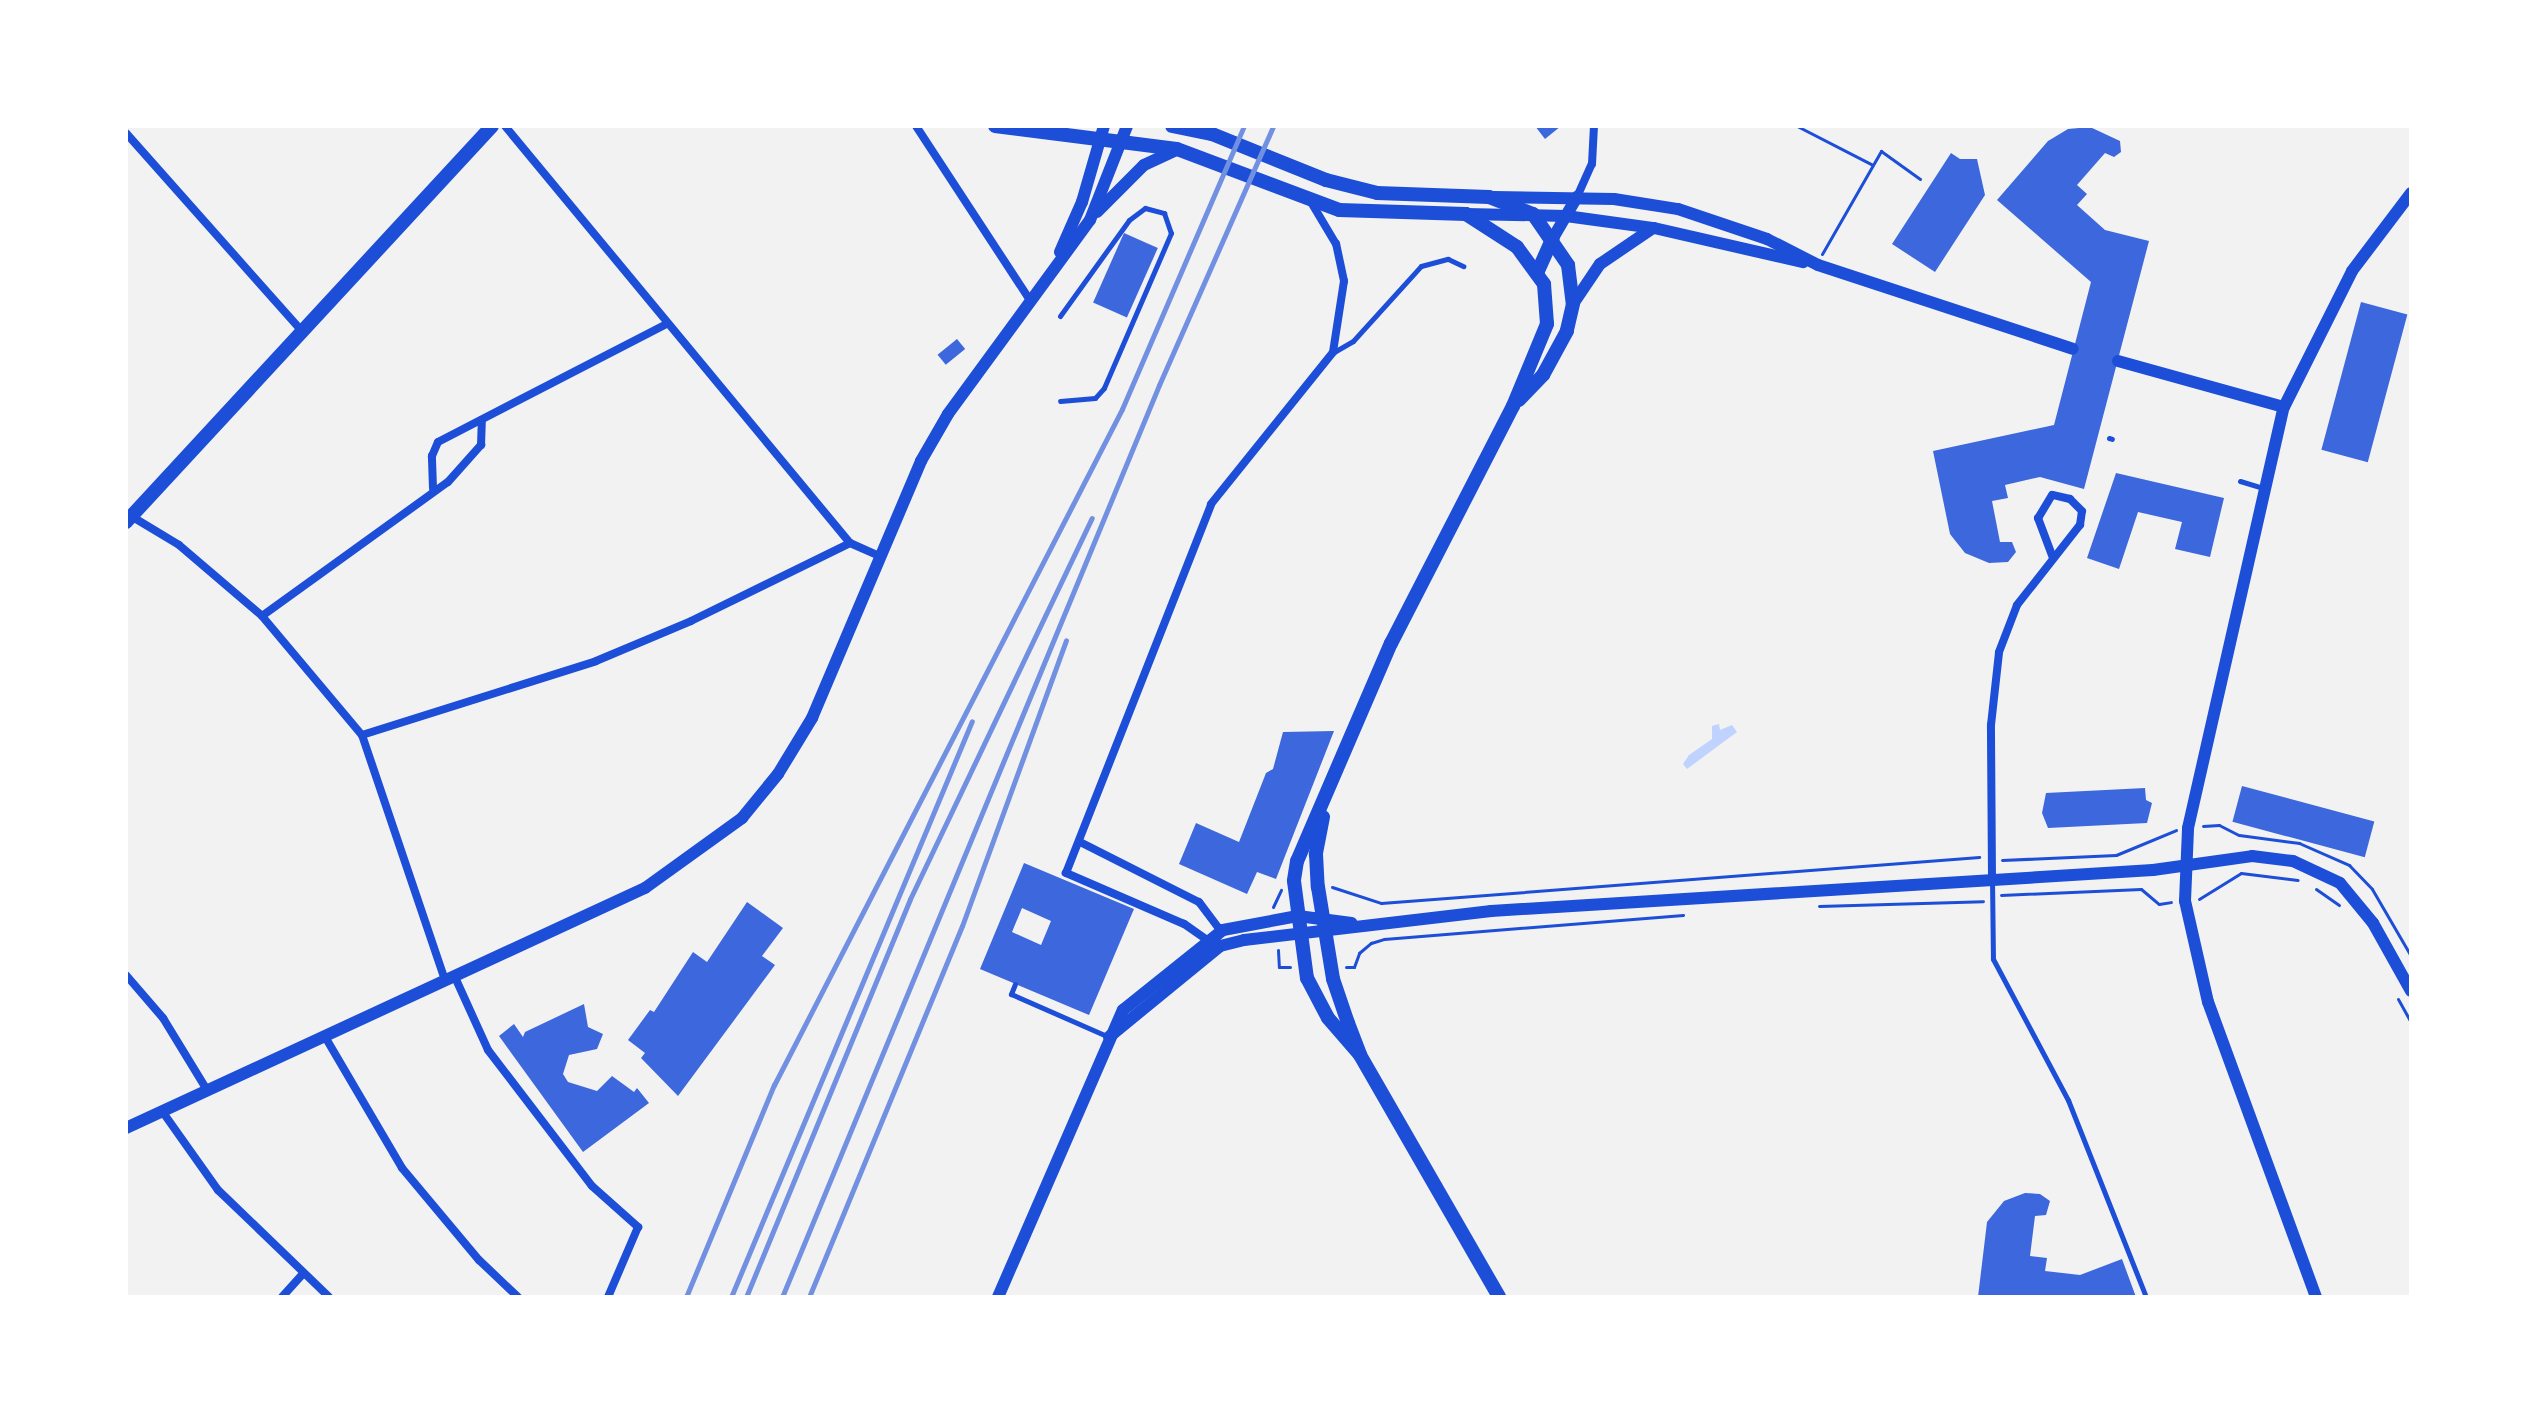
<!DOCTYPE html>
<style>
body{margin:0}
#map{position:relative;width:2537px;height:1423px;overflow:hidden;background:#f2f2f2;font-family:Bitter,serif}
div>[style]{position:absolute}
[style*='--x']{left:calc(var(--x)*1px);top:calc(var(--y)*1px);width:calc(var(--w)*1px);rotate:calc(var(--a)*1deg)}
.water>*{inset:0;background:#bfd3fe}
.building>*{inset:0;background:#3d67dc;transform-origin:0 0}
.path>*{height:3px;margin:-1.5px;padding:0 1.5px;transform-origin:1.5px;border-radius:1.5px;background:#1d4ed8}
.service>*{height:5px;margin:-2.5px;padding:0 2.5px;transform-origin:2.5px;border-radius:2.5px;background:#1d4ed8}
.minor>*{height:8px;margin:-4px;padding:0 4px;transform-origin:4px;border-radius:4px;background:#1d4ed8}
.tertiary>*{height:12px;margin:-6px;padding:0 6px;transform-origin:6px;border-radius:6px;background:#1d4ed8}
.secondary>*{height:14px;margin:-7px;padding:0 7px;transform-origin:7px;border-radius:7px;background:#1d4ed8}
.rail>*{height:5px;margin:-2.5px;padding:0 2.5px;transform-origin:2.5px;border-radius:2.5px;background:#7290e2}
span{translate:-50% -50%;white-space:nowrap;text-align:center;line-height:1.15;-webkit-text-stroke:8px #fff;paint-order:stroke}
.frame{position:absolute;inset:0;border:128px solid #fff;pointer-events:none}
</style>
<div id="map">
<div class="water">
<i style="clip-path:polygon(1719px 724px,1720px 730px,1732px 725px,1737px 732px,1687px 769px,1683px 764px,1689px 755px,1712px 739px,1712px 726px)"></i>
</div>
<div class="building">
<i style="clip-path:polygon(1535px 126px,1561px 126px,1545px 139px)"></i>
<i style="clip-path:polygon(2090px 127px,2120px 141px,2121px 152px,2114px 157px,2105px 153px,2077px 185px,2087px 194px,2077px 205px,2105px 230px,2149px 241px,2084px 489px,2040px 477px,2005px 485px,2008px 498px,1992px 501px,2000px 542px,2012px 542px,2016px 552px,2008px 562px,1989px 563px,1965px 553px,1950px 534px,1933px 451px,2054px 425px,2091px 282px,1997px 200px,2048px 141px,2068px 129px)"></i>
<i style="clip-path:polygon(1951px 153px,1960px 159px,1977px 159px,1985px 195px,1935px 272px,1892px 244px)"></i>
<i style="left:1124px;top:233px;width:37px;height:76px;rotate:24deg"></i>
<i style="left:2361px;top:302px;width:48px;height:153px;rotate:15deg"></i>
<i style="left:957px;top:339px;width:13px;height:25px;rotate:51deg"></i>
<i style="clip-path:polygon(2116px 473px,2224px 498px,2210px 557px,2175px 549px,2182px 522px,2138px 512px,2119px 569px,2087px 558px)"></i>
<i style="clip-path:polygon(1334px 731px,1276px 879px,1257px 872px,1247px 894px,1179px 864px,1196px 823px,1239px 842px,1266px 773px,1273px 769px,1283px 732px)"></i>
<i style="left:2242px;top:786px;width:137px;height:37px;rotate:15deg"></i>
<i style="clip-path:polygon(2145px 788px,2146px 800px,2152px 803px,2147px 823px,2048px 828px,2042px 813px,2046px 793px)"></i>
<i style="clip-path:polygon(evenodd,1024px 863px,1134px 909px,1089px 1015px,980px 969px,1024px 863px,1022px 908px,1051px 921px,1041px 945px,1012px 932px,1022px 908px)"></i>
<i style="clip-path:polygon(747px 902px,783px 928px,762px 956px,775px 965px,678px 1096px,641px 1058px,645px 1053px,628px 1040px,650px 1010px,654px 1012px,693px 952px,707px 962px)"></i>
<i style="clip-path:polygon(584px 1004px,588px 1027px,603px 1034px,597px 1049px,569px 1055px,563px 1074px,568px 1082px,597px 1091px,612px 1076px,634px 1092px,637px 1088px,649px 1103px,583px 1152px,499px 1036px,514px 1024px,523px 1037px,525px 1032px)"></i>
<i style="clip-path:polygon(2025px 1193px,2040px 1194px,2050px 1201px,2046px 1215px,2035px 1216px,2030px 1256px,2047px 1258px,2045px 1271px,2080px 1275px,2122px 1259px,2136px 1297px,1978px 1297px,1987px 1222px,2004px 1201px)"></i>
</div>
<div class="path">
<i style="--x:1797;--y:126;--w:85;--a:27.2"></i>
<i style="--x:1822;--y:254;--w:119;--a:-60.2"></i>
<i style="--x:1881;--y:151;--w:48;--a:35.7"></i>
<i style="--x:2203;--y:826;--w:16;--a:-4"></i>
<i style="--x:2219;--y:825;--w:22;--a:27"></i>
<i style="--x:2239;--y:835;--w:61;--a:7.6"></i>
<i style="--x:2299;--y:843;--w:55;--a:23.7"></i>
<i style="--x:2349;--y:865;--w:33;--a:46"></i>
<i style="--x:2372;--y:889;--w:78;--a:59.8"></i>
<i style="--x:2002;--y:860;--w:114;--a:-2.5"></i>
<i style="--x:2116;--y:855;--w:65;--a:-22.6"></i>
<i style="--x:1332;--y:887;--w:52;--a:18.1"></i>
<i style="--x:1381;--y:903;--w:600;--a:-4.4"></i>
<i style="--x:2316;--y:889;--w:28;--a:35"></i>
<i style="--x:2001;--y:895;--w:140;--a:-2.5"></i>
<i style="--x:2141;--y:889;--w:23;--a:40"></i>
<i style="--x:2159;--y:904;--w:12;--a:-9"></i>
<i style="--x:2199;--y:899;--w:49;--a:-31.8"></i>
<i style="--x:2241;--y:873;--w:57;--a:7"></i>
<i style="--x:1819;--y:906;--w:164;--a:-1.7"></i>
<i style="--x:1273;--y:907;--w:19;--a:-65"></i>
<i style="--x:1278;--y:950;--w:17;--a:87"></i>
<i style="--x:1279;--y:967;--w:11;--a:0"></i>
<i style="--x:1346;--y:967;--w:8;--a:0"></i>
<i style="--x:1354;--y:967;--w:15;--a:-70"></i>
<i style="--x:1359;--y:953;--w:16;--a:-40"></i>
<i style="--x:1371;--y:943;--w:14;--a:-17"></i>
<i style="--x:1384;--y:939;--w:300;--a:-4.6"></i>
<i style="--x:2398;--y:999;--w:26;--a:61"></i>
</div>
<div class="service">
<i style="--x:1060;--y:316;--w:118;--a:-54.3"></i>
<i style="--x:1129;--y:220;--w:20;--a:-37"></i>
<i style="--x:1145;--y:208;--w:20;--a:15"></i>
<i style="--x:1164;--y:213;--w:21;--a:71"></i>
<i style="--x:1171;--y:233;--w:169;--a:113.4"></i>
<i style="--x:1104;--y:388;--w:13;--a:132"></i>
<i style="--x:1095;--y:398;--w:35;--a:175"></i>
<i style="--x:1334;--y:352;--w:22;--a:-30"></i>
<i style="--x:1353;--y:341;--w:101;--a:-47.8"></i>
<i style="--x:1421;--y:266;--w:28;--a:-15"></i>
<i style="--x:1448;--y:259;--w:17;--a:25"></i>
<i style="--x:2109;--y:438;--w:3;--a:18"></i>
<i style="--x:2240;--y:481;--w:27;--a:17"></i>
<i style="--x:1992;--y:879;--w:80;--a:89.3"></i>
<i style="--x:1993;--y:959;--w:160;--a:62"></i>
<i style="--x:2068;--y:1100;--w:212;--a:68.4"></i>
<i style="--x:1015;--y:984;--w:11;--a:112"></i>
<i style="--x:1011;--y:994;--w:107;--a:23.7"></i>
</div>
<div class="minor">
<i style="--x:505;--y:126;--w:541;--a:50.4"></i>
<i style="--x:850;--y:543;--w:30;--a:24"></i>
<i style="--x:916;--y:126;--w:207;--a:56.8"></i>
<i style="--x:126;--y:133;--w:265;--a:48.4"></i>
<i style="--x:1577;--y:197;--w:36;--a:-66"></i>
<i style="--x:1592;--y:164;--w:38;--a:-87"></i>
<i style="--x:433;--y:488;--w:32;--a:-92"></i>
<i style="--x:432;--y:456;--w:15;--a:-67"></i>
<i style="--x:438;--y:442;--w:255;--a:-27.3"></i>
<i style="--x:131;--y:516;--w:56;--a:31.1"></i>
<i style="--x:179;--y:545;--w:109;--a:40.5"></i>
<i style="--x:262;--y:616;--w:155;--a:50"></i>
<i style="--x:362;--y:735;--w:259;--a:71.3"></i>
<i style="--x:262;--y:616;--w:229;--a:-35.8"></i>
<i style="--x:448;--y:482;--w:50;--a:-48.3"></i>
<i style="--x:481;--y:445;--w:25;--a:-88"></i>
<i style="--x:362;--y:735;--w:245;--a:-17.5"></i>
<i style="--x:596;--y:661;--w:103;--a:-22.8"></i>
<i style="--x:691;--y:621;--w:177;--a:-26.1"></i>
<i style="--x:1080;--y:842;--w:133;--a:26.8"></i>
<i style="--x:1199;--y:902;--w:38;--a:53"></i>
<i style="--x:1992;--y:878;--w:153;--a:-90.4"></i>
<i style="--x:1991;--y:725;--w:73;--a:-83.7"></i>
<i style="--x:1999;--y:652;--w:50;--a:-69"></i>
<i style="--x:2017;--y:605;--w:102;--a:-51.8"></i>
<i style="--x:2080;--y:525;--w:14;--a:-82"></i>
<i style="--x:2082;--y:511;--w:17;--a:-135"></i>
<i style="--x:2070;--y:499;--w:18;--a:-167"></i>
<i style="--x:2052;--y:495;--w:27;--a:121"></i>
<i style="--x:2038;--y:518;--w:43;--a:69.4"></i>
<i style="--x:1210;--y:942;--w:32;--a:-145"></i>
<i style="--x:1184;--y:924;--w:129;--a:-156.6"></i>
<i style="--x:1066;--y:873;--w:396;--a:-68.5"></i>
<i style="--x:1211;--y:504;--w:195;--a:-51.2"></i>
<i style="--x:1333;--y:352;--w:72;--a:-81.2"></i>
<i style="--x:1344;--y:281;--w:38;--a:-102"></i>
<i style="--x:1336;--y:244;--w:49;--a:-120.8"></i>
<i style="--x:126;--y:975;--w:57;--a:49.3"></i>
<i style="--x:163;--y:1018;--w:84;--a:58.6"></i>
<i style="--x:454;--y:975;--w:82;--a:65.6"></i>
<i style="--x:488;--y:1050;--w:171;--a:52.6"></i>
<i style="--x:592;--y:1186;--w:62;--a:41.7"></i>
<i style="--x:638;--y:1227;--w:76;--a:113.2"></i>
<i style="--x:324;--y:1035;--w:154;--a:59.6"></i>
<i style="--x:402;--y:1168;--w:120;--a:50.1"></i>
<i style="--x:479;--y:1260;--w:54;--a:43.5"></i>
<i style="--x:162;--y:1111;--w:97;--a:54.7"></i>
<i style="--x:218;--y:1190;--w:154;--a:43.9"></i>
<i style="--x:282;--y:1297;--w:30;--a:-48"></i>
</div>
<div class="tertiary">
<i style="--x:1494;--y:197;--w:120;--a:1"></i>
<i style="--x:1614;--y:199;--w:65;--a:8.9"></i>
<i style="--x:1678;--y:209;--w:94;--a:18.6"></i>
<i style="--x:1767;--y:239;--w:57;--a:27"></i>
<i style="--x:1818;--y:265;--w:268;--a:18.2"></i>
<i style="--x:1097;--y:212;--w:66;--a:-45"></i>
<i style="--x:1144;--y:165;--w:35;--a:-25"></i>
<i style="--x:1466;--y:214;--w:100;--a:1.1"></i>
<i style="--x:1566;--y:216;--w:89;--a:7.8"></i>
<i style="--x:1654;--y:228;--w:153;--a:12.9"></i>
<i style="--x:1553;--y:238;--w:48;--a:-59.7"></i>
<i style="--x:1060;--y:252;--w:55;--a:-66.3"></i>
<i style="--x:1082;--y:202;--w:79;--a:-73.9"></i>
<i style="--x:1573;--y:304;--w:48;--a:-56"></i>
<i style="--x:1600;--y:264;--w:64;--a:-34.2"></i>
<i style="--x:2118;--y:361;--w:172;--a:15.5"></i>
<i style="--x:1109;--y:1037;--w:144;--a:-39.3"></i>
<i style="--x:1220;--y:946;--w:25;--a:-14"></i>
<i style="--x:1244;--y:940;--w:249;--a:-6.7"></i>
<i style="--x:1491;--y:911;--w:663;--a:-3.54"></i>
<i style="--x:2153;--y:870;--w:100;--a:-8"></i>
<i style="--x:2252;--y:856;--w:41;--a:7"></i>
<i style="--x:2293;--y:861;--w:52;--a:25.1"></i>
<i style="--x:2340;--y:883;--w:52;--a:50.5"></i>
<i style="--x:2373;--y:923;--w:78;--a:60.8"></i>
<i style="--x:126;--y:1128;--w:572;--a:-24.82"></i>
<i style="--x:645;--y:888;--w:120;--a:-35.8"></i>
<i style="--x:742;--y:818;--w:57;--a:-50.7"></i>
<i style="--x:778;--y:774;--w:66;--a:-58.7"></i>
<i style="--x:812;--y:718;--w:279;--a:-67"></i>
<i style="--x:921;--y:461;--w:54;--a:-60.1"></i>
<i style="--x:948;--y:414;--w:240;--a:-53.8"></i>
<i style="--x:1090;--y:220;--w:101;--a:-68.5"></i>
<i style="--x:998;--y:1297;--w:313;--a:-66.5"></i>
<i style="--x:1123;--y:1010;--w:128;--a:-38.7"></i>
<i style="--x:1223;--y:930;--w:76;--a:-10.6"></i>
<i style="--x:1298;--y:916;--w:54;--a:7.4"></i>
<i style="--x:2316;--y:1297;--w:314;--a:-110.1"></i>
<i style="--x:2208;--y:1002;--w:104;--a:-102.8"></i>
<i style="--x:2185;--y:901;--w:73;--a:-87.6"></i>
<i style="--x:2188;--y:828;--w:432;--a:-77.2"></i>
<i style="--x:2284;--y:407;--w:152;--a:-63.4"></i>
<i style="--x:2352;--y:271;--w:98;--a:-52.9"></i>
</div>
<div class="secondary">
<i style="--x:995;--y:126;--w:183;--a:7.2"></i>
<i style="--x:1177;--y:149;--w:173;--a:20.6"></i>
<i style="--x:1339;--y:210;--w:127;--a:1.8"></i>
<i style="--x:1466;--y:214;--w:61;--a:32.9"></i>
<i style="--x:1517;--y:247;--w:46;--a:53.9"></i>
<i style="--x:1544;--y:284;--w:40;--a:85.7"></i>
<i style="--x:1547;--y:324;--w:89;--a:112.5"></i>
<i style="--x:1513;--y:406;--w:267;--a:117.2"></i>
<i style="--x:1391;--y:643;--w:237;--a:113.3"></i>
<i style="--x:1297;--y:861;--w:20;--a:99"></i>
<i style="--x:1294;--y:881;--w:98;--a:82.4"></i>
<i style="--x:1307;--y:978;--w:45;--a:62.3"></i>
<i style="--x:1328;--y:1018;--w:49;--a:49.1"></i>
<i style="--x:1172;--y:126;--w:41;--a:11.3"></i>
<i style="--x:1212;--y:134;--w:123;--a:22"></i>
<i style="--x:1326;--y:180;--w:53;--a:14.3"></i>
<i style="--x:1377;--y:193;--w:112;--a:2"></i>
<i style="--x:1489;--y:197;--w:47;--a:21.1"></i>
<i style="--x:1533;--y:214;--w:62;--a:55.5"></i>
<i style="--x:1568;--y:265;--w:39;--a:83"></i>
<i style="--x:1573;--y:304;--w:28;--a:103"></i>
<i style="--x:1567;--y:331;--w:50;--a:118.6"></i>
<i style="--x:1543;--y:375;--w:35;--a:134"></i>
<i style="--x:1538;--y:271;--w:36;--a:-66"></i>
<i style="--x:126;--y:522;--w:539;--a:-47.25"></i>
<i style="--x:1323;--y:817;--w:38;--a:101"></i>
<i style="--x:1316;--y:854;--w:33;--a:87"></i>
<i style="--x:1318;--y:887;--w:93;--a:80.7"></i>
<i style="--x:1333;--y:979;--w:46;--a:71.2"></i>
<i style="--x:1348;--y:1023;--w:34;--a:69"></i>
<i style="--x:1360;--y:1055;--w:279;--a:60.1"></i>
</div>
<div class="rail">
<i style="--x:686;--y:1297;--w:230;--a:-67.5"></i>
<i style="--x:774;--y:1085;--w:760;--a:-62.76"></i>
<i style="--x:1122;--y:409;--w:308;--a:-66.7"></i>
<i style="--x:731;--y:1297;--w:624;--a:-67.3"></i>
<i style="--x:746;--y:1297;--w:430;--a:-67.6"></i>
<i style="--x:910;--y:899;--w:422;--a:-64.5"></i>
<i style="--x:782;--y:1297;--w:987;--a:-67.54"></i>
<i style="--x:1159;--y:385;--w:283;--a:-66.2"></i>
<i style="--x:809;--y:1297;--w:401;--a:-67.6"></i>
<i style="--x:962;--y:926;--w:304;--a:-70"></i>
</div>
<div class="frame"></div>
</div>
